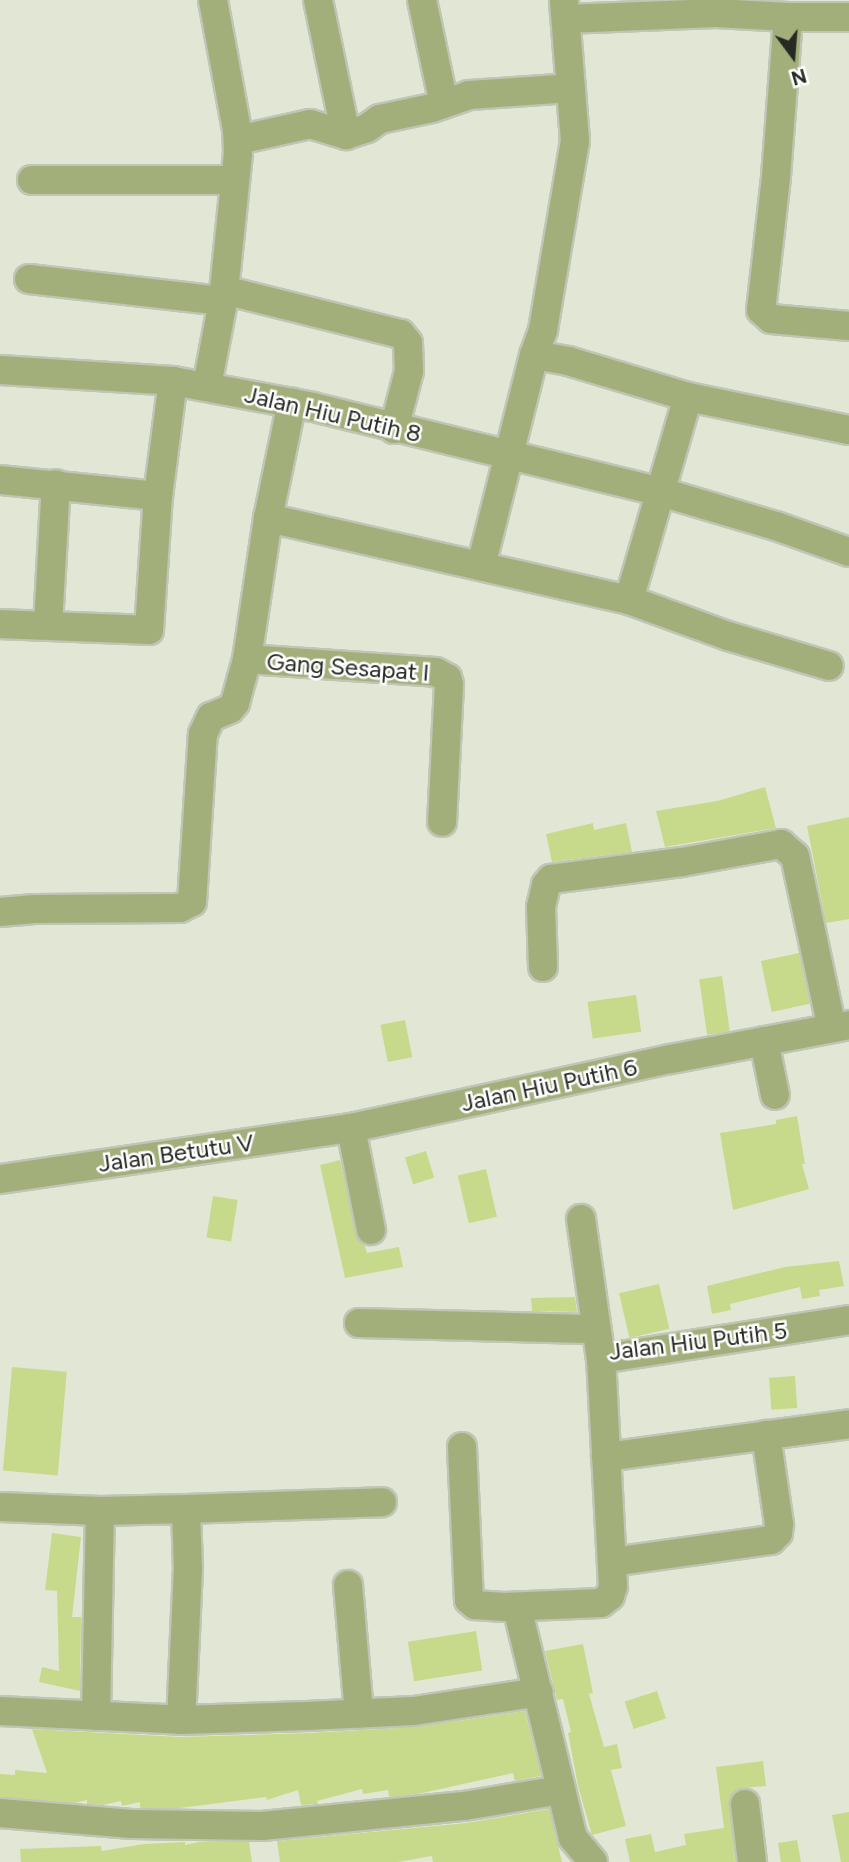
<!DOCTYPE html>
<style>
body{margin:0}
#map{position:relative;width:849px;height:1862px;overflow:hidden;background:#e2e7d5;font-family:Figtree,sans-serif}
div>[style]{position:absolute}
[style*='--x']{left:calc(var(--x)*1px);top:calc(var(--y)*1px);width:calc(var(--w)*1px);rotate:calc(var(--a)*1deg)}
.building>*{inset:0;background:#c7da8b;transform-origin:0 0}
.roads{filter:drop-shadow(2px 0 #c0c5b5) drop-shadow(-2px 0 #c0c5b5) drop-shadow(0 2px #c0c5b5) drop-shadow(0 -2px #c0c5b5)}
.minor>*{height:28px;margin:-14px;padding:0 14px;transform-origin:14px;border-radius:14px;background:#a2af7b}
span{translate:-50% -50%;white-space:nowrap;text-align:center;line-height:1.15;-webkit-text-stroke:5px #fff;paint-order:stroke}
.street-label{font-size:24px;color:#272923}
.north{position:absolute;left:758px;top:21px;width:70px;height:70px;-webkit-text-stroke:5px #fff;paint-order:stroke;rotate:164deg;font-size:19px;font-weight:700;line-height:28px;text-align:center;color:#272923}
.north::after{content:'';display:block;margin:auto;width:24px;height:32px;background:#272923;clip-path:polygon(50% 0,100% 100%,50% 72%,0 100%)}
</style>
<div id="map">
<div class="building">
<i style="clip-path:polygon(765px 787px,776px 828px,665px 847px,656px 811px,717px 801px)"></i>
<i style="clip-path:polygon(849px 817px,849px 919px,826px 923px,807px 826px)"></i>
<i style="clip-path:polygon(593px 823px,594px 830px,626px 823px,632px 852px,552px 862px,546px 834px)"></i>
<i style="left:799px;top:953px;width:52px;height:39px;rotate:78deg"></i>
<i style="left:722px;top:976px;width:56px;height:23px;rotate:82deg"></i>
<i style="left:636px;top:995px;width:37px;height:49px;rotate:82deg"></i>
<i style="left:405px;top:1020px;width:38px;height:25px;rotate:79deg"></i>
<i style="clip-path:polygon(797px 1116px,805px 1164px,802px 1164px,809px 1189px,733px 1210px,720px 1133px,776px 1124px,776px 1120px)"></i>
<i style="left:426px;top:1151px;width:28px;height:22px;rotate:73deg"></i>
<i style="clip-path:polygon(340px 1160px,358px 1240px,365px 1246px,367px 1253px,399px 1247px,403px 1267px,345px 1278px,320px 1165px)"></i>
<i style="left:486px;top:1169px;width:49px;height:29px;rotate:77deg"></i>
<i style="left:213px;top:1196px;width:25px;height:42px;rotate:9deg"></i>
<i style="clip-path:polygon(839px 1261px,844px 1286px,819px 1290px,820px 1296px,802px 1299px,800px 1287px,730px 1304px,731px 1310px,712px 1314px,707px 1286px,785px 1267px)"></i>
<i style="left:659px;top:1284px;width:46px;height:41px;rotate:77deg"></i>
<i style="clip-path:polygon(575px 1297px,577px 1312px,532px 1311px,531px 1298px)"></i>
<i style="left:12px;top:1367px;width:55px;height:104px;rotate:5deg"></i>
<i style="left:795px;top:1376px;width:32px;height:26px;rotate:86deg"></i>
<i style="clip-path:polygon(52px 1533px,81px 1537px,72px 1617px,81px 1617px,80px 1691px,39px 1682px,42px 1667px,59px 1671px,57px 1591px,45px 1590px)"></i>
<i style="left:476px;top:1631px;width:40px;height:69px;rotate:81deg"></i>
<i style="clip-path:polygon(583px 1644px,593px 1693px,589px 1694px,604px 1747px,617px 1744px,622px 1768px,611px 1770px,626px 1826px,592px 1835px,578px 1786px,568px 1733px,571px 1732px,563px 1699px,557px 1700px,545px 1651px)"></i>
<i style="left:657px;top:1691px;width:29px;height:34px;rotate:72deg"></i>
<i style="clip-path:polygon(525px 1711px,541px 1776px,515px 1781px,513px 1773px,418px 1794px,389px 1797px,388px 1790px,363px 1794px,362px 1789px,317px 1801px,318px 1804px,301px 1805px,298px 1790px,267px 1800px,266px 1797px,180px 1808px,140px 1808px,140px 1802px,122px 1806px,121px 1801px,102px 1805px,87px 1804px,87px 1800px,75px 1803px,0 1797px,0 1774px,15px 1775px,15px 1770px,47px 1773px,32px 1729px,180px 1737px,308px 1733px,416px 1727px)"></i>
<i style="clip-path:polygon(763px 1761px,766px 1786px,742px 1788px,730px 1798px,735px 1862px,630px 1862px,625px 1839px,651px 1834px,655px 1852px,686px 1845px,684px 1834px,724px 1828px,716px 1767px)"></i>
<i style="clip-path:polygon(549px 1809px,562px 1862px,433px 1862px,432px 1856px,398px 1862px,280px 1862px,277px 1841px,466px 1823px)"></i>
<i style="clip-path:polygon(849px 1812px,849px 1862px,841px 1862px,832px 1815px)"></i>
<i style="clip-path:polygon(797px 1840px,801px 1862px,781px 1862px,778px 1843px)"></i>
<i style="clip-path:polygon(185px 1842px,185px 1845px,199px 1842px,249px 1842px,252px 1862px,21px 1862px,20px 1849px,101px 1846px,102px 1851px,144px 1844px)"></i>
</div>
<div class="roads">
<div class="minor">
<i style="--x:318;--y:0;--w:138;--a:78.3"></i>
<i style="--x:422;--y:0;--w:106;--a:78.1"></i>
<i style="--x:849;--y:17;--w:61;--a:180"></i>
<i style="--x:788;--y:17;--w:160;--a:94.3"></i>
<i style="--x:776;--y:177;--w:134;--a:96.4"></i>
<i style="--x:761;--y:310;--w:13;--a:42"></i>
<i style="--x:771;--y:319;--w:78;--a:5.1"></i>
<i style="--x:566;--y:19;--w:150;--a:-2.3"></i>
<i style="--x:716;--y:13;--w:72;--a:3.2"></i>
<i style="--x:238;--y:140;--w:74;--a:-12.5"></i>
<i style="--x:310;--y:124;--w:38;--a:17"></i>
<i style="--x:346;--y:135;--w:22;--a:-18"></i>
<i style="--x:367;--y:128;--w:16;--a:-35"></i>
<i style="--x:380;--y:119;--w:53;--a:-11.9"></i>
<i style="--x:432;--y:108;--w:39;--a:-19"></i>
<i style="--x:469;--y:95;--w:102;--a:-3.9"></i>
<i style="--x:32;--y:180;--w:203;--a:0"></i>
<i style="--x:29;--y:279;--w:195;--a:6.5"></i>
<i style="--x:224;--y:290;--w:182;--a:14"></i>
<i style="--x:401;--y:334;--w:11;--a:52"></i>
<i style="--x:408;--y:343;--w:28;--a:88"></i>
<i style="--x:409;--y:371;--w:60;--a:104.5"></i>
<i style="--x:534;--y:355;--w:27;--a:-70"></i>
<i style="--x:543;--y:330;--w:192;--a:-80.4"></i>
<i style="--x:575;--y:141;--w:141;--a:-94.5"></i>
<i style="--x:0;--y:370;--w:173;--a:3.6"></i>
<i style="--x:173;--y:381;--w:142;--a:10.5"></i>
<i style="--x:313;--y:407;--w:358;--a:13.7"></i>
<i style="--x:661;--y:492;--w:120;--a:16.5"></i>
<i style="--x:776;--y:526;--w:77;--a:19.6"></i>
<i style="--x:207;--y:386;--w:86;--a:-79.3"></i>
<i style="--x:223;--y:301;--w:149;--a:-84.2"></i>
<i style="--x:238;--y:153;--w:23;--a:-92"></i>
<i style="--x:237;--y:130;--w:132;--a:-100.5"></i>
<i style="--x:0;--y:480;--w:159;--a:5.8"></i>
<i style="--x:268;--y:518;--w:370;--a:12.8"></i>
<i style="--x:629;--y:600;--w:105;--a:20"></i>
<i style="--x:728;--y:636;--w:105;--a:16.5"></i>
<i style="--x:481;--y:566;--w:218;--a:-75.9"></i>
<i style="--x:534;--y:355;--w:35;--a:10"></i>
<i style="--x:568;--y:361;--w:125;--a:16.7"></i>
<i style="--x:688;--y:397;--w:164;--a:11.6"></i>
<i style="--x:629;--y:600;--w:211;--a:-73.8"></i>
<i style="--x:0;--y:624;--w:149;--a:2.3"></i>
<i style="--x:149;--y:630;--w:134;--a:-86.2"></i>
<i style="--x:158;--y:496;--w:116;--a:-82.6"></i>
<i style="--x:48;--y:625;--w:141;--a:-86.8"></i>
<i style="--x:247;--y:659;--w:189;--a:3.9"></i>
<i style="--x:436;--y:672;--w:13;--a:29"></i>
<i style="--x:447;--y:678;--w:7;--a:74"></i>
<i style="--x:449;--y:685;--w:137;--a:92.9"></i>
<i style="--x:0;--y:912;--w:35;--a:-5"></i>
<i style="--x:35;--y:909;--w:145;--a:-0.4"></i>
<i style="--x:180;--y:908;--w:13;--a:-27"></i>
<i style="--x:192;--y:902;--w:168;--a:-86.3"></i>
<i style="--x:203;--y:734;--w:19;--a:-65"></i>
<i style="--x:211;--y:717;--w:21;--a:-23"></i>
<i style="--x:230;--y:709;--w:8;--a:-50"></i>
<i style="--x:235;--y:703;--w:46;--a:-74.7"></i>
<i style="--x:247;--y:659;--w:143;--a:-81.5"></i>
<i style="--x:268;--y:518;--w:118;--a:-78.3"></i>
<i style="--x:543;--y:967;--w:60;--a:-91.9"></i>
<i style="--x:541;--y:907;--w:23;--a:-77"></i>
<i style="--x:546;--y:885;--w:8;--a:-50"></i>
<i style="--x:551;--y:879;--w:132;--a:-7.4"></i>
<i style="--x:682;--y:862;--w:101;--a:-10.3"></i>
<i style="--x:781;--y:844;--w:18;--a:41"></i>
<i style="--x:795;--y:856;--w:176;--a:77.9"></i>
<i style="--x:764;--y:1041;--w:55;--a:78.5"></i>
<i style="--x:0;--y:1179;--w:355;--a:-8.3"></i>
<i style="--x:581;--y:1219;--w:141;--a:81.9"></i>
<i style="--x:601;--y:1359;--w:251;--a:-8.9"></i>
<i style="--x:371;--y:1230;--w:104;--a:-101.1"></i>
<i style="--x:351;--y:1128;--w:327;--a:-12.2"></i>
<i style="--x:671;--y:1059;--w:181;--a:-10.8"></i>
<i style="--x:359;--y:1323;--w:237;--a:1.5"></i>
<i style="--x:462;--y:1447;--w:153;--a:87.4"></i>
<i style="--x:469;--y:1600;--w:8;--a:40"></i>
<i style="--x:475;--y:1605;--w:29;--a:4"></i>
<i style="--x:504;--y:1607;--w:97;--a:-2.4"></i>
<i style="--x:601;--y:1603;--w:11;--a:-38"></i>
<i style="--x:610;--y:1596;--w:10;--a:-73"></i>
<i style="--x:613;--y:1586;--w:227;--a:-93"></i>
<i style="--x:606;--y:1457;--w:245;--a:-7.7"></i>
<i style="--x:0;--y:1507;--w:100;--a:2.3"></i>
<i style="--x:100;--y:1511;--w:86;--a:-1.3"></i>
<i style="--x:186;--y:1509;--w:59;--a:88.1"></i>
<i style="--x:188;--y:1568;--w:152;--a:92.6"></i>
<i style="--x:186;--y:1509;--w:196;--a:-2"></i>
<i style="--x:612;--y:1562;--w:161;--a:-7.9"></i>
<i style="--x:771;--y:1540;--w:10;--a:-45"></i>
<i style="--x:778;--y:1533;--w:9;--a:-84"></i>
<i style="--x:779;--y:1524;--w:90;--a:-98.3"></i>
<i style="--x:348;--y:1585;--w:129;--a:85.1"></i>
<i style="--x:517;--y:1607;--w:238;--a:76.4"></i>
<i style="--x:573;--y:1838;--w:31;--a:50"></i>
<i style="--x:0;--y:1711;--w:181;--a:2.8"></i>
<i style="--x:181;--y:1720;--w:126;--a:-1.8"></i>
<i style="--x:307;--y:1716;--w:107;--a:-2.7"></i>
<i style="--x:414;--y:1711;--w:126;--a:-8.6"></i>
<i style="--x:96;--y:1716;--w:205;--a:-88.9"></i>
<i style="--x:745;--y:1804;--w:58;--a:83.1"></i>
<i style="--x:0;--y:1813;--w:132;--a:4.8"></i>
<i style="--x:132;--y:1824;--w:130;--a:0.9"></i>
<i style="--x:262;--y:1826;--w:203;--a:-5.7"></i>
<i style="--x:464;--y:1806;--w:98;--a:-9.4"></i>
</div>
</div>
<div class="street-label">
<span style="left:333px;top:414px;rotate:13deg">Jalan Hiu Putih 8</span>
<span style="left:348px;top:667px;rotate:4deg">Gang Sesapat I</span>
<span style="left:549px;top:1085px;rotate:-12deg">Jalan Hiu Putih 6</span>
<span style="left:176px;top:1153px;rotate:-8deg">Jalan Betutu V</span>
<span style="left:698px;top:1341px;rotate:-7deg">Jalan Hiu Putih 5</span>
</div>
<div class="north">N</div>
</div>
